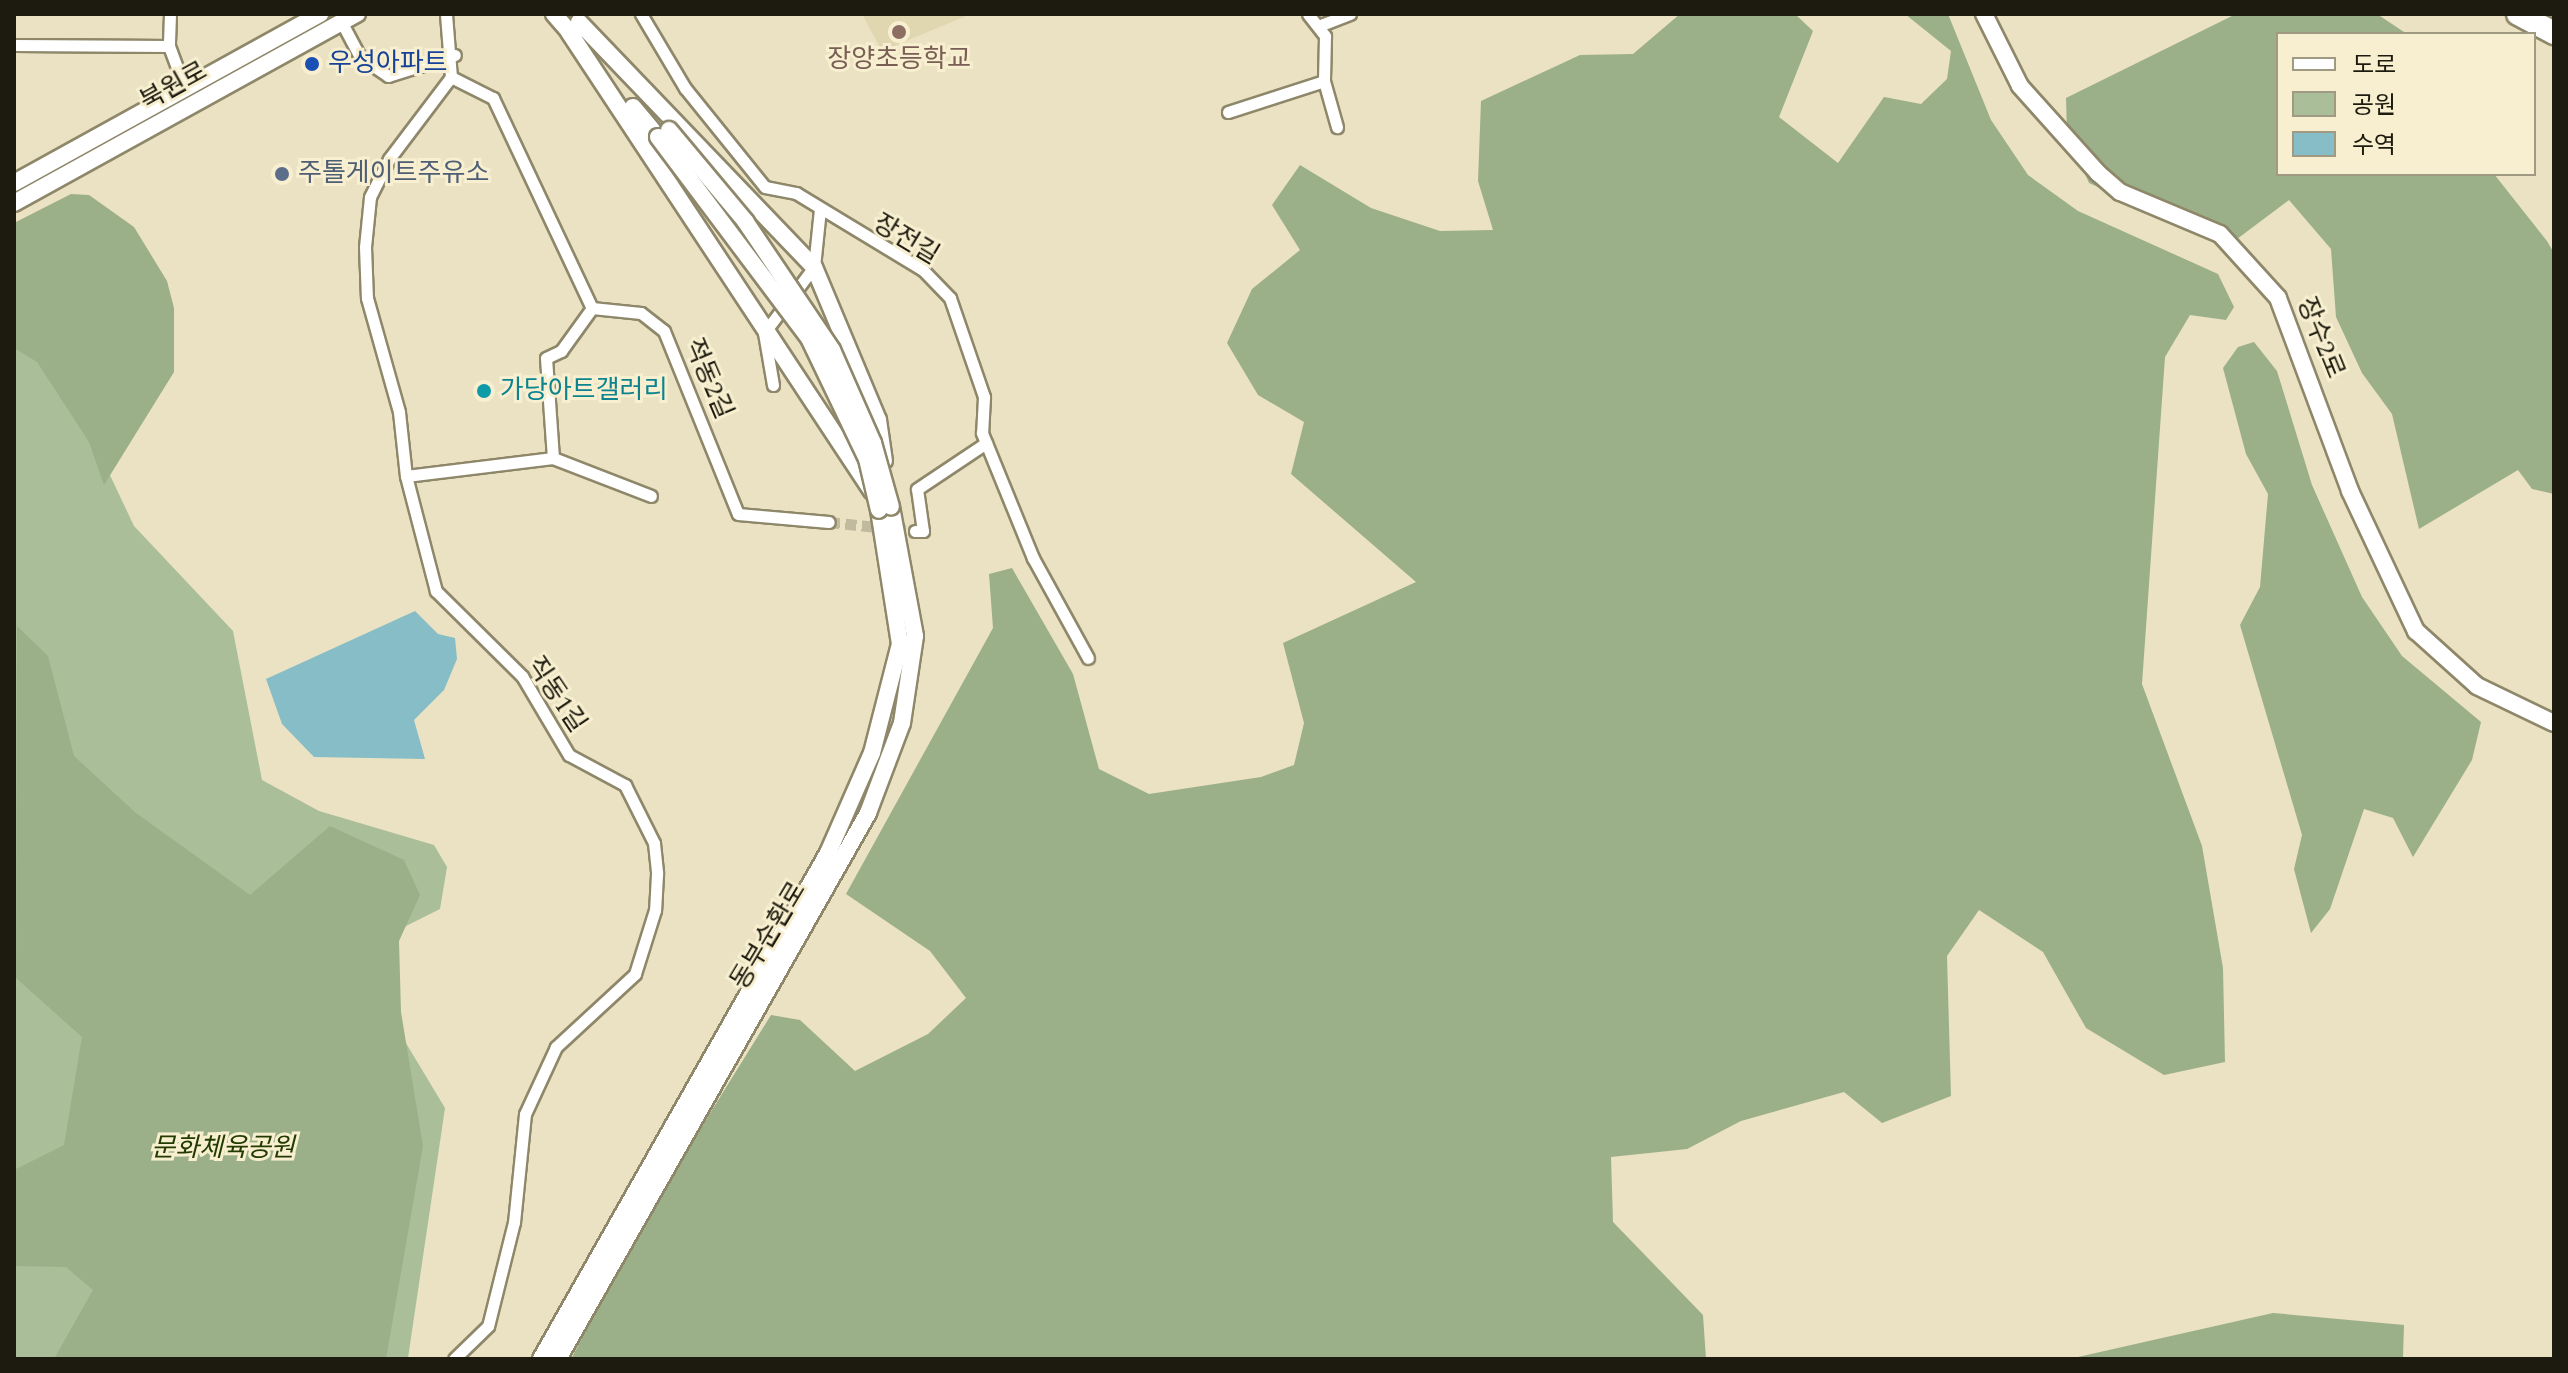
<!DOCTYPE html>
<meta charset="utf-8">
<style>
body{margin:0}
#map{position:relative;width:2568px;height:1373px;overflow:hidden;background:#eae2c2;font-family:Spectral,"Noto Sans KR",serif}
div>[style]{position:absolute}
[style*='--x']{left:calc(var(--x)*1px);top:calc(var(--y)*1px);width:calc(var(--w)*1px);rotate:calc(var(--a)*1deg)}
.built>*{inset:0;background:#e0d7b1}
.green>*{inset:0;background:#aabe99}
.forest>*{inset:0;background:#9baf89}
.water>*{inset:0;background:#86bdc6}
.street-tunnel>*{height:11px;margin-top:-5.5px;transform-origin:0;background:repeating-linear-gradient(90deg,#c1ba9e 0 11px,transparent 0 16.5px)}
.roads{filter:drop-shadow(2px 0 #8e876a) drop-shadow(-2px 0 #8e876a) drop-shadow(0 2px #8e876a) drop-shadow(0 -2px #8e876a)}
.street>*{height:11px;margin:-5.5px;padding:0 5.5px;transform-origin:5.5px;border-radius:5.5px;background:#fff}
.secondary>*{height:16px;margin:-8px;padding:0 8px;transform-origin:8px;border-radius:8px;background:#fff}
.highway>*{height:22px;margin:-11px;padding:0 11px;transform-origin:11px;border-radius:11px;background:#fff}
.bridges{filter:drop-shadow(2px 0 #8e876a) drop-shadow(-2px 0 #8e876a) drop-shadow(0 2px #8e876a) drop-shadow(0 -2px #8e876a)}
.secondary-bridge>*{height:16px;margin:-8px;padding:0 8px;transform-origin:8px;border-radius:8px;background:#fff}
.dots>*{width:22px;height:22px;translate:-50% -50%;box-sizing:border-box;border:4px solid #f7efcf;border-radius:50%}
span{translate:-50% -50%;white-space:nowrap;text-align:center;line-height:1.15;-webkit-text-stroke:6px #f7efcf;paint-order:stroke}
.education-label{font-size:26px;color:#785e54}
.transit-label{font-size:26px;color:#164399}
.left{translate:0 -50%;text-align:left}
.street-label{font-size:26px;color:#1d1a0f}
.service-label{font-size:26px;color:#4e5e75}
.culture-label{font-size:26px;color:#0d838f}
.park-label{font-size:26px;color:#223b00;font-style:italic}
.frame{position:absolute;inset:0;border:16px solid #1d1a0f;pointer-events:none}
.legend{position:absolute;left:2276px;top:32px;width:260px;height:144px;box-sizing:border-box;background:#f7efcf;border:2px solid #a09a82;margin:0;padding:10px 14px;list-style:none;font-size:24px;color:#1d1a0f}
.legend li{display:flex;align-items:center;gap:16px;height:40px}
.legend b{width:40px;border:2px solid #a09a82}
</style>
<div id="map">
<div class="built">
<i style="clip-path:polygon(862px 14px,971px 14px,882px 51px)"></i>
</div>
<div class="green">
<i style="clip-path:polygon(14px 272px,134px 526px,233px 631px,262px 780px,319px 811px,434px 845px,447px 867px,440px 909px,394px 932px,389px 1015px,445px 1108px,408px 1358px,14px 1359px)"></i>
</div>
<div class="forest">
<i style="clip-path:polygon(1680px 14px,1795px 14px,1813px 31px,1779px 117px,1838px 163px,1884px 97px,1921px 104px,1947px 79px,1951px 51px,1905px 14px,1948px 14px,1991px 120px,2028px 175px,2078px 211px,2218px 274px,2234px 307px,2226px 320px,2190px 315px,2165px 357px,2142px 684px,2202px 846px,2223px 968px,2225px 1062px,2164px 1075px,2086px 1028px,2043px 952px,1979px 910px,1947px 956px,1951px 1096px,1882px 1123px,1844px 1092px,1741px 1121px,1687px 1149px,1611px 1157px,1613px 1222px,1703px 1315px,1706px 1359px,571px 1359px,653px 1205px,771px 1015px,800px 1020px,855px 1071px,928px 1034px,966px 998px,930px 951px,846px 894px,993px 628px,989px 574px,1012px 568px,1073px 674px,1099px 769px,1149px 794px,1261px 777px,1294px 765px,1304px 723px,1283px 643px,1416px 582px,1291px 474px,1304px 422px,1258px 395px,1227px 343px,1252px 289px,1300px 250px,1272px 205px,1300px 165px,1371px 208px,1440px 231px,1493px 230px,1478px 181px,1481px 101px,1580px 55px,1633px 54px)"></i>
<i style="clip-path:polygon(2236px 14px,2377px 14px,2407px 34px,2278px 34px,2278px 174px,2494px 174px,2547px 241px,2554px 253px,2554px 494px,2532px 489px,2518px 470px,2419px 529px,2392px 414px,2362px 373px,2336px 317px,2331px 249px,2289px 200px,2229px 245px,2089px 183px,2067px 133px,2066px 98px)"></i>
<i style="clip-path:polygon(71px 194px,89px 195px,134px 227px,167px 281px,174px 308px,174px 372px,104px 485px,89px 442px,37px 362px,14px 348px,14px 223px)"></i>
<i style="clip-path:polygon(2254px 342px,2277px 371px,2312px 485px,2362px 597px,2402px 656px,2481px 722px,2472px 760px,2413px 857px,2393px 818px,2364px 809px,2330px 909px,2311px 933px,2294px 869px,2302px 835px,2240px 625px,2260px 587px,2268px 494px,2246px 454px,2223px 368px,2238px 347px)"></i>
<i style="clip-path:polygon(17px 626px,48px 656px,74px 756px,136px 813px,250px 895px,330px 826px,404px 860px,420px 895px,399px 941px,401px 1012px,423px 1146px,386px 1359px,54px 1359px,93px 1290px,66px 1267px,14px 1266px,14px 1170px,64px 1145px,82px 1037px,16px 978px)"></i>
<i style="clip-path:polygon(2273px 1313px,2404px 1325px,2403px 1358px,2069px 1359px)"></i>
</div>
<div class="water">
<i style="clip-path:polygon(415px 611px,438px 634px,455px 638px,457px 659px,444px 690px,414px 720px,425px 759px,314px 757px,282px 724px,266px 679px)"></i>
</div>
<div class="street-tunnel">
<i style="--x:829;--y:522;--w:86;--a:6"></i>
</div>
<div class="roads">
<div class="street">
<i style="--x:170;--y:14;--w:32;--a:92"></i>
<i style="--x:169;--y:46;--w:46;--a:69.6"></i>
<i style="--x:446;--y:14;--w:63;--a:85.5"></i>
<i style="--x:451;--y:77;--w:103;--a:127.1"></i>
<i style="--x:389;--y:159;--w:42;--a:116.6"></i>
<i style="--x:370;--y:197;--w:50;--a:95.7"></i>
<i style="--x:365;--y:247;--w:51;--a:87.8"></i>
<i style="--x:367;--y:298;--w:118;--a:74.3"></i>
<i style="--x:399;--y:412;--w:64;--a:83.8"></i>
<i style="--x:406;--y:476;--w:119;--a:75.4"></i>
<i style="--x:436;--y:591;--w:121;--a:44.7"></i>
<i style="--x:522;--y:676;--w:92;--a:59.3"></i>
<i style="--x:569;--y:755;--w:64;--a:28.2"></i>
<i style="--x:625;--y:785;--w:65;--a:63.4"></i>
<i style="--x:654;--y:843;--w:31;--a:84"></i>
<i style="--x:657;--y:874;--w:36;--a:93"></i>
<i style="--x:655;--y:910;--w:67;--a:107.4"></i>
<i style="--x:635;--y:974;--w:108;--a:137.3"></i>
<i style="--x:556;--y:1047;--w:74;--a:114.8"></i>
<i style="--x:525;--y:1114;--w:109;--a:95.8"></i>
<i style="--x:514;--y:1222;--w:107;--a:104"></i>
<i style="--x:488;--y:1326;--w:47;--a:135.9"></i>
<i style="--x:641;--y:14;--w:86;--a:59.3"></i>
<i style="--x:685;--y:88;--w:127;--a:51.1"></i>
<i style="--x:765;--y:187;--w:32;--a:11"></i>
<i style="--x:796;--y:193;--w:149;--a:31.2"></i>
<i style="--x:923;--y:270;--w:39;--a:46"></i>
<i style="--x:950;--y:298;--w:105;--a:71"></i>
<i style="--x:984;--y:397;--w:36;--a:93"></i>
<i style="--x:982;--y:433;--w:135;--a:67.8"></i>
<i style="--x:1033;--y:558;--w:114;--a:61.2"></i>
<i style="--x:1308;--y:14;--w:28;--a:52"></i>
<i style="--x:1325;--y:36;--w:45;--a:91.3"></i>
<i style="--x:1324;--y:81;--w:48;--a:74.2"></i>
<i style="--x:342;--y:23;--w:38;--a:62"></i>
<i style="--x:360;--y:57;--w:34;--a:34"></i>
<i style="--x:388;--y:76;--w:70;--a:-17.4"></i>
<i style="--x:1321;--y:25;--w:31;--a:-21"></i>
<i style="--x:14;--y:45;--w:155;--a:0.4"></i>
<i style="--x:451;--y:77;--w:47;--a:26.6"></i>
<i style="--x:493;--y:98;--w:232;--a:64.8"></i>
<i style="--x:592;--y:308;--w:49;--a:5.8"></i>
<i style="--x:641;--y:313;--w:29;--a:38"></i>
<i style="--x:664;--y:331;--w:197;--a:68"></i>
<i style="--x:738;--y:514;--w:91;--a:5"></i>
<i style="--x:1228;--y:112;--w:101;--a:-17.9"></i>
<i style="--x:773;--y:385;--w:53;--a:-99.8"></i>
<i style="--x:764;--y:333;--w:83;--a:-52.9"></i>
<i style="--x:814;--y:267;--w:58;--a:-84.1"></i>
<i style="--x:553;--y:458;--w:100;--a:-94"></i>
<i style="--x:546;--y:358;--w:17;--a:-25"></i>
<i style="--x:561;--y:351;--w:53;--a:-54.2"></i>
<i style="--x:406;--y:476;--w:148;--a:-7"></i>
<i style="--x:553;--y:458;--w:105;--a:21.2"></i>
<i style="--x:915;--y:531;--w:8;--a:0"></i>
<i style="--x:923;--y:531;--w:42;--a:-98.1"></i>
<i style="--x:917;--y:489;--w:83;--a:-33.7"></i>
</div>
<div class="secondary">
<i style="--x:554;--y:14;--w:30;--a:49"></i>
<i style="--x:1984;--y:14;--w:80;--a:63.4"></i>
<i style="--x:2020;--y:86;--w:117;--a:48.1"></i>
<i style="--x:2098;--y:173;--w:29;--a:41"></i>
<i style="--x:2120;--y:192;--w:108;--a:22.8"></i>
<i style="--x:2220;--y:234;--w:86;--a:47.8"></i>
<i style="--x:2278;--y:298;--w:206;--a:69.5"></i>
<i style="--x:2350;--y:491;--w:155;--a:64.8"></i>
<i style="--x:2416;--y:631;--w:82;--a:42"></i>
<i style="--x:2477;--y:686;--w:85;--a:25.7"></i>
<i style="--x:579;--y:22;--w:339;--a:46.2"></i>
<i style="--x:814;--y:267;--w:166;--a:67.3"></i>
<i style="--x:878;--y:420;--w:41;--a:81.7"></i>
<i style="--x:569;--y:32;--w:550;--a:56.57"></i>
<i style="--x:633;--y:107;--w:39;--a:50"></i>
<i style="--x:14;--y:183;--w:350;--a:-28.9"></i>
<i style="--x:14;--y:203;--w:392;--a:-28.9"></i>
<i style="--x:541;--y:1359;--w:582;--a:-60.44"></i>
<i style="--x:828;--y:853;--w:109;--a:-66.3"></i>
<i style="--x:872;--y:753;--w:113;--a:-75.6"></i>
<i style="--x:900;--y:644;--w:136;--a:-98.9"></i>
<i style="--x:558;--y:1359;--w:628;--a:-60.41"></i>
<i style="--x:868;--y:813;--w:96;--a:-69.3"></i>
<i style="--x:902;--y:723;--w:88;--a:-81.5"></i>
<i style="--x:915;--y:636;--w:131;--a:-100.5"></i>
</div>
<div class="highway">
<i style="--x:2518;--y:14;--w:41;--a:27.8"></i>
</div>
</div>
<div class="bridges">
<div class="secondary-bridge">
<i style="--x:669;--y:130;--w:119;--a:50.1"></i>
<i style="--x:745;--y:221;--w:156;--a:56"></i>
<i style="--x:832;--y:350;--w:102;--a:66.2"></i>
<i style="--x:873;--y:443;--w:66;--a:74.3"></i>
<i style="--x:658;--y:137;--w:251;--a:53.1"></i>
<i style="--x:809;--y:338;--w:134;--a:64.4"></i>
<i style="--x:867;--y:459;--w:52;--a:76.8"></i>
</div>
</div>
<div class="dots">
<i style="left:899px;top:32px;background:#8d6e63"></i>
<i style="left:312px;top:64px;background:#1a4fb4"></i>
<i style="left:282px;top:174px;background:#5c6f8a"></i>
<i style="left:484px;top:391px;background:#0f9aa8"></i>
</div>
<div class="education-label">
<span style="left:899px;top:60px">장양초등학교</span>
</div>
<div class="transit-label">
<span class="left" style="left:328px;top:64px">우성아파트</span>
</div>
<div class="street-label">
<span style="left:174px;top:87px;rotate:-29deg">북원로</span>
<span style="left:906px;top:240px;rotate:31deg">장전길</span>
<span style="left:2320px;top:338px;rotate:68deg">장수2로</span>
<span style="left:708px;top:379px;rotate:67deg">적동2길</span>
<span style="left:556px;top:695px;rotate:56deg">직동1길</span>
<span style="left:769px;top:936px;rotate:-59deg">동부순환로</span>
</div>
<div class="service-label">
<span class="left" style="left:298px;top:174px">주톨게이트주유소</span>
</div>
<div class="culture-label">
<span class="left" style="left:500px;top:391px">가당아트갤러리</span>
</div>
<div class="park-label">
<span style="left:223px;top:1149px">문화체육공원</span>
</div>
<div class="frame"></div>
<ul class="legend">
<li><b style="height:10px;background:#fff"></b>도로</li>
<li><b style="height:22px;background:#aabe99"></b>공원</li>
<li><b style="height:22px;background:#86bdc6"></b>수역</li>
</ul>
</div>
